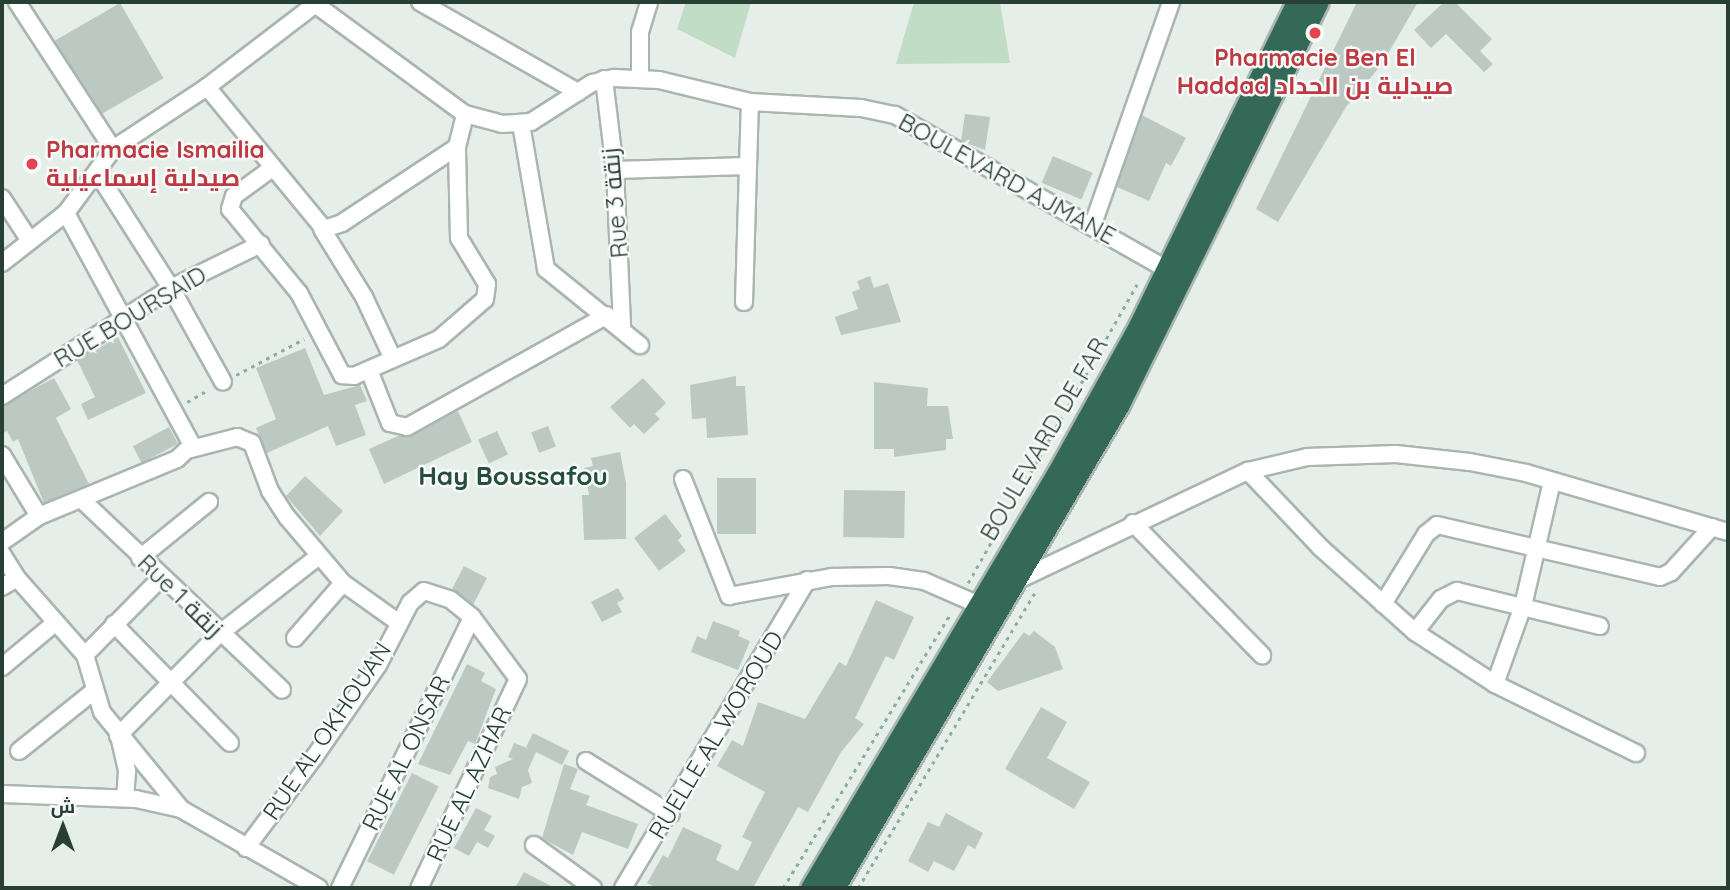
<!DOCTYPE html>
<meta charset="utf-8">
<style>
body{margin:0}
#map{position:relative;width:1730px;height:890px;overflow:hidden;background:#e6eeea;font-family:Quicksand,Cairo,sans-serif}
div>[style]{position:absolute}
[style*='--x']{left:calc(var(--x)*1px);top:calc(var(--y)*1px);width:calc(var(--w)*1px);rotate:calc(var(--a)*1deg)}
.green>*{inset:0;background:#c2ddc6}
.building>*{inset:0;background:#bcc9c2;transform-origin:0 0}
.path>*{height:2.5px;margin-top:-1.25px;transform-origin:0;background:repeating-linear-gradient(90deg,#8aaf9e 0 3.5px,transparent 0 8.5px)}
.roads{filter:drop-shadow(2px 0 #a9b6b0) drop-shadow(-2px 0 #a9b6b0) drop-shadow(0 2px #a9b6b0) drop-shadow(0 -2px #a9b6b0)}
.minor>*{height:16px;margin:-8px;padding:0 8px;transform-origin:8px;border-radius:8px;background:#fff}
.highway>*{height:21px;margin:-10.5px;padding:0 10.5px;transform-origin:10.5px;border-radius:10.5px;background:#356957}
.dots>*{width:19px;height:19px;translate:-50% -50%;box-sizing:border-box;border:4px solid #f7faf8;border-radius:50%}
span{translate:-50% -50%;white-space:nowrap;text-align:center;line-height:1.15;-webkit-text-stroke:5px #f7faf8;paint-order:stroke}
.health-label{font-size:24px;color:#be3a42;font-weight:700}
.left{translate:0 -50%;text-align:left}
.street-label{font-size:24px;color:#273f35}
.neighbourhood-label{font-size:26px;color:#244f3f;font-weight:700}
.frame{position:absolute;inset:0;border:4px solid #273f35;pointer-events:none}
.north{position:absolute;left:28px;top:792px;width:70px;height:70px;-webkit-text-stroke:5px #f7faf8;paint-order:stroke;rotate:0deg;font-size:19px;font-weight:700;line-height:28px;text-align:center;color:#273f35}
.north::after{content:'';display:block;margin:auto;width:24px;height:32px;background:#273f35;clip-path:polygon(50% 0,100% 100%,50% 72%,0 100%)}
</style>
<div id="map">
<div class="green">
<i style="clip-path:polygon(686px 2px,751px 2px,735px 58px,677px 29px)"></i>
<i style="clip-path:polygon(914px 2px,1000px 2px,1010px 63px,896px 64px)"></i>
</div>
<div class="building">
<i style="clip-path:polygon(1357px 2px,1418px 2px,1382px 64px,1346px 107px,1278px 222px,1256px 209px)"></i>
<i style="clip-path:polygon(1444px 2px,1455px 2px,1492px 39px,1480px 51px,1493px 64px,1484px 72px,1446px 34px,1431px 48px,1414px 30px)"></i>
<i style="left:120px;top:3px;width:87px;height:75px;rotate:60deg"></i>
<i style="clip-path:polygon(965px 114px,990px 117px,985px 150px,961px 141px)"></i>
<i style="clip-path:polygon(1142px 115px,1186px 138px,1171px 166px,1166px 163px,1149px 201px,1117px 187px)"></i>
<i style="left:1053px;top:156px;width:43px;height:29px;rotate:23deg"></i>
<i style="clip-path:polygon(870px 276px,874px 288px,888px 283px,901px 322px,841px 335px,835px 317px,858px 309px,852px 292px,860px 289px,857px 281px)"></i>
<i style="clip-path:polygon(118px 337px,146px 393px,88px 420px,81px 404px,95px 397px,77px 360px)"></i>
<i style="clip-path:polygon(305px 348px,324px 395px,360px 385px,367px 401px,355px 405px,366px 435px,336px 446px,328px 426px,267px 453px,256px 428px,276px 419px,256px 368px)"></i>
<i style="clip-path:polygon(736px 376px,736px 386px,745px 386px,748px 435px,707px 438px,706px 418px,692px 419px,690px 385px)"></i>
<i style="clip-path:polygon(54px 378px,71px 409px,56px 418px,89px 484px,44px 503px,18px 439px,13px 442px,7px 431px,2px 434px,2px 406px)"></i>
<i style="clip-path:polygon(643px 378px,666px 403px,655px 414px,660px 419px,644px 434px,634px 424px,630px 428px,610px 407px)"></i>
<i style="clip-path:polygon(874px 382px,928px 388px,927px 406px,948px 406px,953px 439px,946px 439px,946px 450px,894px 457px,894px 449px,874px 449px)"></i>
<i style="clip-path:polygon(458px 411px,472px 442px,384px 484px,369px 449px,398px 436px,412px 436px)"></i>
<i style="left:548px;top:426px;width:22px;height:18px;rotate:69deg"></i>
<i style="left:169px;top:427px;width:19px;height:41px;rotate:62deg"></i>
<i style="left:497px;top:431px;width:26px;height:21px;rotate:65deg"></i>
<i style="clip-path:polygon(620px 452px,626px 483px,626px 539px,584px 540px,582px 495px,589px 495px,584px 468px,593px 466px,591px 458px)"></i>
<i style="clip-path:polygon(305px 476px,343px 511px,320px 536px,286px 496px)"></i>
<i style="left:717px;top:478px;width:39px;height:56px"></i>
<i style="left:844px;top:490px;width:61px;height:47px;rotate:1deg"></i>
<i style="clip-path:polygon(665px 514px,682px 536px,678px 540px,686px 551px,659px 571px,634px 538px)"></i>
<i style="clip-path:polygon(464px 566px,487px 578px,473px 605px,452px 589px)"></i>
<i style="clip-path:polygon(618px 588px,624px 599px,617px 603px,622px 612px,602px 622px,591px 602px)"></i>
<i style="clip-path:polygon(876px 600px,914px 617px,894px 660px,886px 656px,855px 718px,864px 724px,841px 752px,808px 812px,798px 807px,753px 888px,657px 888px,647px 883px,663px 855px,668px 858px,683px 827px,722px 845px,716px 860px,738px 871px,752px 842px,742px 837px,765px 792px,717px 766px,732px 740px,743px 746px,758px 702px,805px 719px,839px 662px,846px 666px)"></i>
<i style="clip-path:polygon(713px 621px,740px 631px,738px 636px,750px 641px,738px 670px,691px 652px,697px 636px,706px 640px)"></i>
<i style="clip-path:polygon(1034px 631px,1055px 647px,1063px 669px,998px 691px,987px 682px,1024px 632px,1029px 636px)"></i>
<i style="clip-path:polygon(467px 664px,485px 673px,481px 681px,496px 689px,475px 744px,468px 741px,450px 775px,418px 764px)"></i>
<i style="clip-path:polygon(1041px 707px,1067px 722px,1047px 758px,1090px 782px,1074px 809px,1005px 769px)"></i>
<i style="clip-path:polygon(533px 733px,569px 751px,562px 765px,536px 752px,528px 770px,532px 783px,522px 787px,519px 799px,488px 788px,490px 777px,497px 774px,495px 767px,513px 759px,508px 757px,514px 743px,530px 749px,526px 747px)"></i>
<i style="clip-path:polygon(564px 764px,578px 769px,570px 789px,590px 796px,586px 805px,638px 824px,628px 849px,582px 832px,573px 855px,542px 838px)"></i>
<i style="left:412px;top:773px;width:30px;height:99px;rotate:27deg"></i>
<i style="clip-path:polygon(476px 808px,492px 816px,484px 830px,495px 836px,488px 848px,477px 842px,469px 856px,454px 848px)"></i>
<i style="clip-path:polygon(946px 813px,983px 833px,975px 849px,968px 845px,954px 871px,934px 861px,928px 872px,908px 861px,928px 822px,939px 827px)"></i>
<i style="clip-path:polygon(524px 872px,555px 888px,515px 888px)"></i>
</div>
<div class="path">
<i style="--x:236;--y:375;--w:77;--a:-27.9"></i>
<i style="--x:187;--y:402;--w:24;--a:-30"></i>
<i style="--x:968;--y:583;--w:343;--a:-60.5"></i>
<i style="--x:783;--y:888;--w:319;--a:-58.6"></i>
<i style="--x:858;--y:888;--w:346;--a:-59.1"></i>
</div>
<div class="roads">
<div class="minor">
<i style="--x:17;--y:2;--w:176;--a:56.9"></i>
<i style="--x:420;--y:2;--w:182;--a:29.7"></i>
<i style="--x:315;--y:4;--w:186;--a:36.3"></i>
<i style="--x:465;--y:114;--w:38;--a:15"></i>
<i style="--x:502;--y:124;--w:29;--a:-4"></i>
<i style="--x:531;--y:122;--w:72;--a:-32.6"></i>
<i style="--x:592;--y:83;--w:23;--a:-13"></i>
<i style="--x:614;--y:78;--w:45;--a:2.5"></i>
<i style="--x:659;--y:80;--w:94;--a:13.6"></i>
<i style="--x:750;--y:102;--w:111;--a:3.1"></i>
<i style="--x:861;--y:108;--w:35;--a:12"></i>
<i style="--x:895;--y:115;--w:312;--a:29.6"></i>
<i style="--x:640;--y:78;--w:46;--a:-90"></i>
<i style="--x:640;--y:32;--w:31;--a:-73"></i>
<i style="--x:604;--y:79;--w:92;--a:83.1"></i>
<i style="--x:615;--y:170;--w:157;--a:87.4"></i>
<i style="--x:207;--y:87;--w:184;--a:50.5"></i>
<i style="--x:324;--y:229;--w:19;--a:-18"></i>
<i style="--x:342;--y:223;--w:138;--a:-33.5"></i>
<i style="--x:457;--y:147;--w:34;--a:-76"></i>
<i style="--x:521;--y:124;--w:147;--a:80.2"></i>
<i style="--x:546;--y:269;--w:121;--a:39"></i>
<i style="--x:271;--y:169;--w:46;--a:143.9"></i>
<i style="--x:234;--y:196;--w:14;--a:107"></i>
<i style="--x:230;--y:209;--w:109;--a:50.6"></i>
<i style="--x:299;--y:293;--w:93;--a:62.3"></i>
<i style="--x:342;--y:375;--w:12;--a:5"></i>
<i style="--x:354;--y:376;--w:93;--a:-23.5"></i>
<i style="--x:439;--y:339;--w:61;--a:-41"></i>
<i style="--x:485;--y:299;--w:15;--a:-82"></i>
<i style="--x:487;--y:284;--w:54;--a:-121.3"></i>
<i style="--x:459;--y:238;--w:91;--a:-91.3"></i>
<i style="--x:615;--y:170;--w:132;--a:-1.7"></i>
<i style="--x:98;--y:174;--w:135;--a:57.4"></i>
<i style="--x:171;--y:288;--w:107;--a:61"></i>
<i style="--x:2;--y:198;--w:51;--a:56.9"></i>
<i style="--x:1093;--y:224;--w:235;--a:-70.6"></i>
<i style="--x:322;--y:229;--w:80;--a:58.3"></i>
<i style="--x:364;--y:297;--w:68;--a:64.9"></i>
<i style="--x:2;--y:263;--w:81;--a:-38"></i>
<i style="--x:66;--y:213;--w:79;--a:-53.7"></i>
<i style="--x:113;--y:149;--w:113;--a:-33.4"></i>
<i style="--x:207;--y:87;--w:140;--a:-37.4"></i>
<i style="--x:744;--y:302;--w:200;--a:-88.3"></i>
<i style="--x:369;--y:370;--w:57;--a:68.4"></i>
<i style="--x:390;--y:423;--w:17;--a:13"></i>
<i style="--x:407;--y:427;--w:229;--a:-29.2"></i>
<i style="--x:2;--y:396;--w:201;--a:-32.6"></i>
<i style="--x:171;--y:288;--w:100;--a:-26.1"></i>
<i style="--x:191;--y:449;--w:48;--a:-14.6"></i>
<i style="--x:237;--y:437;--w:16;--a:22"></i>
<i style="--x:252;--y:443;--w:51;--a:69.4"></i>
<i style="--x:270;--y:491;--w:31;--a:57"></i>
<i style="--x:287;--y:517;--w:87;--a:49.7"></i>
<i style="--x:343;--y:583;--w:69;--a:35.5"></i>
<i style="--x:2;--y:455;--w:71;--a:58.8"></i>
<i style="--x:1248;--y:471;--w:105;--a:46.5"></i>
<i style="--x:1320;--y:547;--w:127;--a:41.8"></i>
<i style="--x:1415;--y:632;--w:95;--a:33"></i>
<i style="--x:1495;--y:684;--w:157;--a:26.1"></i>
<i style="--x:683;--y:479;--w:126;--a:68.5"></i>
<i style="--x:729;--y:596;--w:105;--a:-10.5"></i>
<i style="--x:832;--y:577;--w:57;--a:-1"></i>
<i style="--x:889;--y:576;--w:35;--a:8"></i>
<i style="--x:924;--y:581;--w:58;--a:23.5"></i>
<i style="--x:81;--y:499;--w:277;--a:43.5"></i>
<i style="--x:1133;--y:523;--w:185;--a:45.7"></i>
<i style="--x:2;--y:542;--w:45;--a:-35.1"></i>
<i style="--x:39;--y:516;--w:149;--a:-22.4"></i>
<i style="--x:177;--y:459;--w:21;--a:-43"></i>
<i style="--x:192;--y:445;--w:264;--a:-118.5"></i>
<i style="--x:2;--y:554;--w:28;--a:58"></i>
<i style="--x:17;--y:578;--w:103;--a:48.6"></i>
<i style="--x:85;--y:655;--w:59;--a:73.4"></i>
<i style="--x:102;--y:712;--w:125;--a:50.8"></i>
<i style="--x:140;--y:558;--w:89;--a:-39.1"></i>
<i style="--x:1016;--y:581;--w:257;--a:-25.4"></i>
<i style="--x:1248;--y:471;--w:61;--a:-13.3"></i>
<i style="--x:1307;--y:457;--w:89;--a:-1.9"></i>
<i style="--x:1396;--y:454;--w:74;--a:6.2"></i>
<i style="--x:1470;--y:462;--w:57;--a:11.1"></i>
<i style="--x:1526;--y:473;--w:210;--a:16.3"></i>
<i style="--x:2;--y:587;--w:17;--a:-31"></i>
<i style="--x:1383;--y:604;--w:82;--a:-58.4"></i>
<i style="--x:1426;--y:534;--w:14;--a:-39"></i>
<i style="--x:1437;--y:525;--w:229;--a:13.1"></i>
<i style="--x:1660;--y:577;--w:12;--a:-24"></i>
<i style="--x:1671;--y:572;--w:61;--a:-47.7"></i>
<i style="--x:114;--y:624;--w:166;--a:45.7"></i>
<i style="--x:1415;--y:632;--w:42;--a:-51.8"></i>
<i style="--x:1441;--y:599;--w:18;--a:-27"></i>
<i style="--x:1457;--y:591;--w:147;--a:13.8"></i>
<i style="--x:295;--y:638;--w:73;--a:-48.9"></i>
<i style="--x:85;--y:655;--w:110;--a:-45.4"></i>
<i style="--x:2;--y:667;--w:69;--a:-39.7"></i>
<i style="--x:1495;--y:684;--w:83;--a:-70.3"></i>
<i style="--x:1523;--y:606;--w:128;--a:-76.9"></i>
<i style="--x:118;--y:736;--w:144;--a:-45.3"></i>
<i style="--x:219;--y:634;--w:127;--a:-38"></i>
<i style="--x:120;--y:740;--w:32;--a:77"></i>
<i style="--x:127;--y:771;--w:27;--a:94"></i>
<i style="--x:19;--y:751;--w:96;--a:-38.7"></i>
<i style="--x:586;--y:761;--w:100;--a:31.9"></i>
<i style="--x:2;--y:794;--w:134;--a:2.1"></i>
<i style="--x:136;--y:799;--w:46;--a:12.5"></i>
<i style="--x:181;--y:809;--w:159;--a:29.8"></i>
<i style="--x:534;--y:845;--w:73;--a:36.1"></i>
<i style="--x:246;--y:848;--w:115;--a:-53.1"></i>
<i style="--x:315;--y:756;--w:111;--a:-55.3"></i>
<i style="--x:378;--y:665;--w:70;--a:-62.7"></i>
<i style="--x:410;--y:603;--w:18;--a:-41"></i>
<i style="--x:424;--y:591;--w:28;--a:18"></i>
<i style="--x:451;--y:600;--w:27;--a:39"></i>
<i style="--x:472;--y:617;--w:77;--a:53.4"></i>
<i style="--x:518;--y:679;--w:231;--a:115.3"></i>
<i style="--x:340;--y:888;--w:301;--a:-64"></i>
<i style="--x:623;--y:888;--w:359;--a:-59.1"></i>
</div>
<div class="highway">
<i style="--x:811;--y:888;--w:482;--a:-59.3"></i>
<i style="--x:1057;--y:474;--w:169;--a:-61"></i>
<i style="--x:1139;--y:326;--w:360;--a:-64"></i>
<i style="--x:834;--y:888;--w:562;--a:-59.51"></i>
<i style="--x:1119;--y:404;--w:449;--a:-63.7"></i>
</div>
</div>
<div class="dots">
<i style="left:1315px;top:33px;background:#e0444e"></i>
<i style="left:32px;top:164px;background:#e0444e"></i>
</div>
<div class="health-label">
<span style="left:1315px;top:72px">Pharmacie Ben El<br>Haddad صيدلية بن الحداد</span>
<span class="left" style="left:46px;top:164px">Pharmacie Ismailia<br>صيدلية إسماعيلية</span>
</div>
<div class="street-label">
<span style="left:1007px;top:179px;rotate:29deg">BOULEVARD AJMANE</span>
<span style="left:615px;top:203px;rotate:-95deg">Rue 3 زنقة</span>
<span style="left:130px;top:317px;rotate:-31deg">RUE BOURSAID</span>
<span style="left:1044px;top:439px;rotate:-60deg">BOULEVARD DE FAR</span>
<span style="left:180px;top:596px;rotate:44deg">Rue 1 زنقة</span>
<span style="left:327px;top:731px;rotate:-56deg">RUE AL OKHOUAN</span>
<span style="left:716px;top:735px;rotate:-59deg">RUELLE AL WOROUD</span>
<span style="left:406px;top:753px;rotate:-64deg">RUE AL ONSAR</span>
<span style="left:469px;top:784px;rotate:-65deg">RUE AL AZHAR</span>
</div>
<div class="neighbourhood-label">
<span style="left:513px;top:476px">Hay Boussafou</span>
</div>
<div class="frame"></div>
<div class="north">ش</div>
</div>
